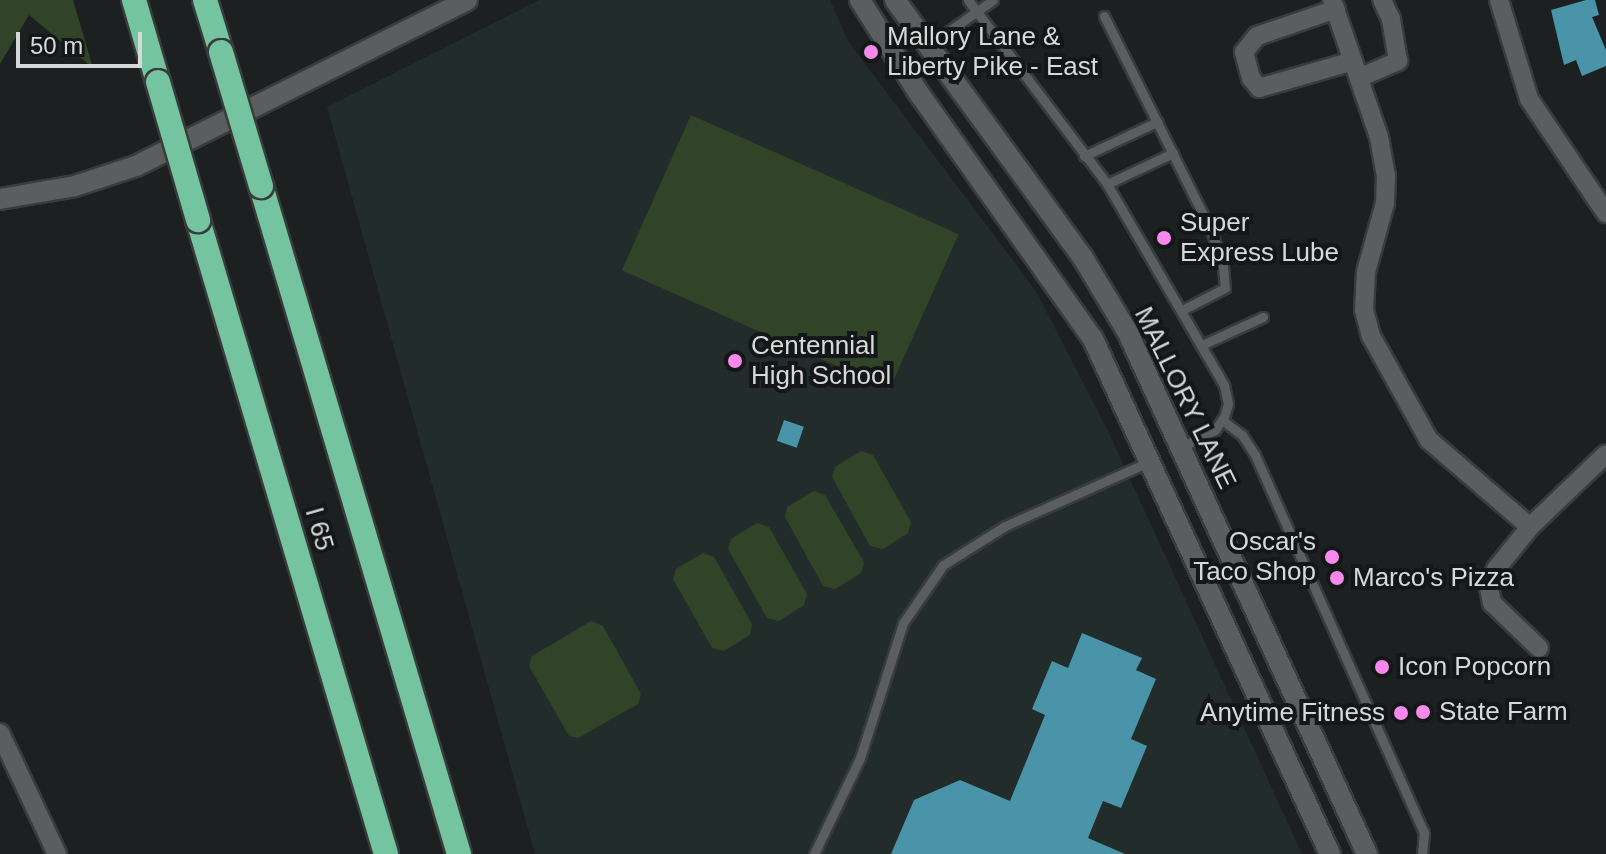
<!DOCTYPE html>
<style>
body{margin:0}
#map{position:relative;width:1606px;height:854px;overflow:hidden;background:#1d2020;font-family:Helvetica,sans-serif}
div>[style]{position:absolute}
[style*='--x']{left:calc(var(--x)*1px);top:calc(var(--y)*1px);width:calc(var(--w)*1px);rotate:calc(var(--a)*1deg)}
.built>*{inset:0;background:#212c2b}
.green>*{inset:0;background:#324427;transform-origin:0 0}
.building>*{inset:0;background:#4994a9;transform-origin:0 0}
.roads{filter:drop-shadow(2px 0 #393c3c) drop-shadow(-2px 0 #393c3c) drop-shadow(0 2px #393c3c) drop-shadow(0 -2px #393c3c)}
.service>*{height:9px;margin:-4.5px;padding:0 4.5px;transform-origin:4.5px;border-radius:4.5px;background:#5a5e5e}
.minor>*{height:18px;margin:-9px;padding:0 9px;transform-origin:9px;border-radius:9px;background:#5a5e5e}
.tertiary>*{height:20px;margin:-10px;padding:0 10px;transform-origin:10px;border-radius:10px;background:#5a5e5e}
.secondary>*{height:20px;margin:-10px;padding:0 10px;transform-origin:10px;border-radius:10px;background:#5a5e5e}
.motorway>*{height:24px;margin:-12px;padding:0 12px;transform-origin:12px;border-radius:12px;background:#74c59f}
.bridges{filter:drop-shadow(2px 0 #393c3c) drop-shadow(-2px 0 #393c3c) drop-shadow(0 2px #393c3c) drop-shadow(0 -2px #393c3c)}
.motorway-bridge>*{height:24px;margin:-12px;padding:0 12px;transform-origin:12px;border-radius:12px;background:#74c59f}
.dots>*{width:22px;height:22px;translate:-50% -50%;box-sizing:border-box;border:4px solid #141717;border-radius:50%}
span{translate:-50% -50%;white-space:nowrap;text-align:center;line-height:1.15;-webkit-text-stroke:8px #141717;paint-order:stroke}
.poi-label{font-size:26px;color:#d7d9d9}
.left{translate:0 -50%;text-align:left}
.right{translate:-100% -50%;text-align:right}
.street-label{font-size:26px;color:#d7d9d9}
.scale{position:absolute;left:16px;top:32px;width:126px;height:36px;box-sizing:border-box;border:4px solid #d7d9d9;border-top:0;padding-left:10px;font-size:24px;line-height:28px;white-space:nowrap;color:#d7d9d9;-webkit-text-stroke:6px #141717;paint-order:stroke}
</style>
<div id="map">
<div class="built">
<i style="clip-path:polygon(539px 0,830px 0,848px 41px,1036px 291px,1108px 431px,1302px 854px,535px 854px,327px 107px)"></i>
</div>
<div class="green">
<i style="clip-path:polygon(0 0,73px 0,93px 68px,29px 15px,0 64px)"></i>
<i style="left:691px;top:115px;width:293px;height:170px;rotate:24deg"></i>
<i style="clip-path:polygon(861px 451px,873px 455px,911px 522px,908px 533px,883px 549px,870px 546px,832px 477px,835px 467px)"></i>
<i style="clip-path:polygon(814px 491px,825px 495px,864px 562px,861px 573px,835px 589px,823px 586px,785px 517px,787px 507px)"></i>
<i style="clip-path:polygon(757px 523px,769px 527px,807px 594px,804px 605px,779px 621px,767px 618px,728px 549px,731px 539px)"></i>
<i style="clip-path:polygon(703px 553px,714px 557px,752px 624px,750px 635px,724px 651px,712px 648px,673px 579px,676px 569px)"></i>
<i style="clip-path:polygon(591px 621px,603px 626px,641px 694px,638px 704px,578px 738px,569px 736px,529px 666px,532px 656px)"></i>
</div>
<div class="building">
<i style="clip-path:polygon(1586px 0,1595px 0,1599px 15px,1592px 17px,1606px 50px,1606px 66px,1582px 76px,1576px 60px,1564px 65px,1551px 10px)"></i>
<i style="left:784px;top:420px;width:21px;height:22px;rotate:19deg"></i>
<i style="clip-path:polygon(1082px 633px,1142px 658px,1136px 670px,1156px 679px,1131px 739px,1147px 746px,1121px 808px,1103px 801px,1088px 838px,1125px 854px,891px 854px,914px 800px,960px 780px,1010px 801px,1045px 715px,1032px 709px,1052px 661px,1068px 668px)"></i>
</div>
<div class="roads">
<div class="service">
<i style="--x:968;--y:0;--w:231;--a:52.9"></i>
<i style="--x:1107;--y:184;--w:233;--a:59.8"></i>
<i style="--x:1224;--y:385;--w:19;--a:78"></i>
<i style="--x:1228;--y:404;--w:14;--a:107"></i>
<i style="--x:1224;--y:417;--w:16;--a:125"></i>
<i style="--x:1215;--y:430;--w:38;--a:153"></i>
<i style="--x:1104;--y:16;--w:242;--a:63.5"></i>
<i style="--x:1212;--y:233;--w:35;--a:72"></i>
<i style="--x:1223;--y:266;--w:22;--a:85"></i>
<i style="--x:1225;--y:288;--w:46;--a:152.9"></i>
<i style="--x:929;--y:45;--w:78;--a:-35.1"></i>
<i style="--x:1084;--y:156;--w:81;--a:-25"></i>
<i style="--x:1107;--y:184;--w:73;--a:-25.2"></i>
<i style="--x:1204;--y:344;--w:65;--a:-24.6"></i>
<i style="--x:1222;--y:420;--w:25;--a:37"></i>
<i style="--x:1242;--y:435;--w:24;--a:57"></i>
<i style="--x:1255;--y:455;--w:413;--a:65.9"></i>
<i style="--x:1424;--y:832;--w:22;--a:95"></i>
<i style="--x:814;--y:854;--w:106;--a:-64.4"></i>
<i style="--x:860;--y:758;--w:142;--a:-72.3"></i>
<i style="--x:903;--y:623;--w:70;--a:-55.4"></i>
<i style="--x:943;--y:565;--w:73;--a:-32.2"></i>
<i style="--x:1005;--y:526;--w:160;--a:-24"></i>
</div>
<div class="minor">
<i style="--x:1332;--y:0;--w:145;--a:71.1"></i>
<i style="--x:1379;--y:137;--w:39;--a:80"></i>
<i style="--x:1386;--y:175;--w:28;--a:92"></i>
<i style="--x:1385;--y:203;--w:72;--a:105.4"></i>
<i style="--x:1366;--y:272;--w:38;--a:93"></i>
<i style="--x:1364;--y:310;--w:27;--a:75"></i>
<i style="--x:1371;--y:336;--w:119;--a:60.9"></i>
<i style="--x:1429;--y:440;--w:133;--a:40.7"></i>
<i style="--x:1499;--y:0;--w:103;--a:73.1"></i>
<i style="--x:1529;--y:99;--w:138;--a:56"></i>
<i style="--x:1336;--y:9;--w:83;--a:161.1"></i>
<i style="--x:1257;--y:36;--w:21;--a:129"></i>
<i style="--x:1244;--y:52;--w:27;--a:75"></i>
<i style="--x:1251;--y:78;--w:13;--a:51"></i>
<i style="--x:1259;--y:88;--w:98;--a:-16"></i>
<i style="--x:1359;--y:78;--w:43;--a:-23.6"></i>
<i style="--x:1398;--y:61;--w:43;--a:-99.5"></i>
<i style="--x:1391;--y:19;--w:21;--a:-115"></i>
<i style="--x:1539;--y:648;--w:65;--a:-136.2"></i>
<i style="--x:1492;--y:603;--w:16;--a:-101"></i>
<i style="--x:1489;--y:587;--w:19;--a:-69"></i>
<i style="--x:1496;--y:569;--w:54;--a:-51"></i>
<i style="--x:1530;--y:527;--w:105;--a:-43.8"></i>
<i style="--x:0;--y:733;--w:134;--a:64.8"></i>
</div>
<div class="tertiary">
<i style="--x:0;--y:199;--w:76;--a:-9.8"></i>
<i style="--x:75;--y:186;--w:64;--a:-18.2"></i>
<i style="--x:136;--y:166;--w:370;--a:-26.6"></i>
</div>
<div class="secondary">
<i style="--x:860;--y:0;--w:109;--a:57.8"></i>
<i style="--x:918;--y:92;--w:303;--a:54.7"></i>
<i style="--x:1093;--y:339;--w:567;--a:65.29"></i>
<i style="--x:895;--y:0;--w:319;--a:53.9"></i>
<i style="--x:1083;--y:258;--w:87;--a:59"></i>
<i style="--x:1128;--y:333;--w:573;--a:65.36"></i>
</div>
<div class="motorway">
<i style="--x:134;--y:0;--w:85;--a:73.7"></i>
<i style="--x:205;--y:0;--w:54;--a:72.9"></i>
<i style="--x:261;--y:186;--w:697;--a:73.49"></i>
<i style="--x:198;--y:220;--w:661;--a:73.48"></i>
</div>
</div>
<div class="bridges">
<div class="motorway-bridge">
<i style="--x:221;--y:52;--w:140;--a:73.4"></i>
<i style="--x:158;--y:82;--w:144;--a:73.8"></i>
</div>
</div>
<div class="dots">
<i style="left:871px;top:52px;background:#f888eb"></i>
<i style="left:1164px;top:238px;background:#f888eb"></i>
<i style="left:735px;top:361px;background:#f888eb"></i>
<i style="left:1332px;top:557px;background:#f888eb"></i>
<i style="left:1337px;top:578px;background:#f888eb"></i>
<i style="left:1382px;top:667px;background:#f888eb"></i>
<i style="left:1423px;top:712px;background:#f888eb"></i>
<i style="left:1401px;top:713px;background:#f888eb"></i>
</div>
<div class="poi-label">
<span class="left" style="left:887px;top:52px">Mallory Lane &amp;<br>Liberty Pike - East</span>
<span class="left" style="left:1180px;top:238px">Super<br>Express Lube</span>
<span class="left" style="left:751px;top:361px">Centennial<br>High School</span>
<span class="right" style="left:1316px;top:557px">Oscar's<br>Taco Shop</span>
<span class="left" style="left:1353px;top:578px">Marco's Pizza</span>
<span class="left" style="left:1398px;top:667px">Icon Popcorn</span>
<span class="left" style="left:1439px;top:712px">State Farm</span>
<span class="right" style="left:1385px;top:713px">Anytime Fitness</span>
</div>
<div class="street-label">
<span style="left:1185px;top:398px;rotate:64deg">MALLORY LANE</span>
<span style="left:319px;top:529px;rotate:74deg">I 65</span>
</div>
<div class="scale">50 m</div>
</div>
